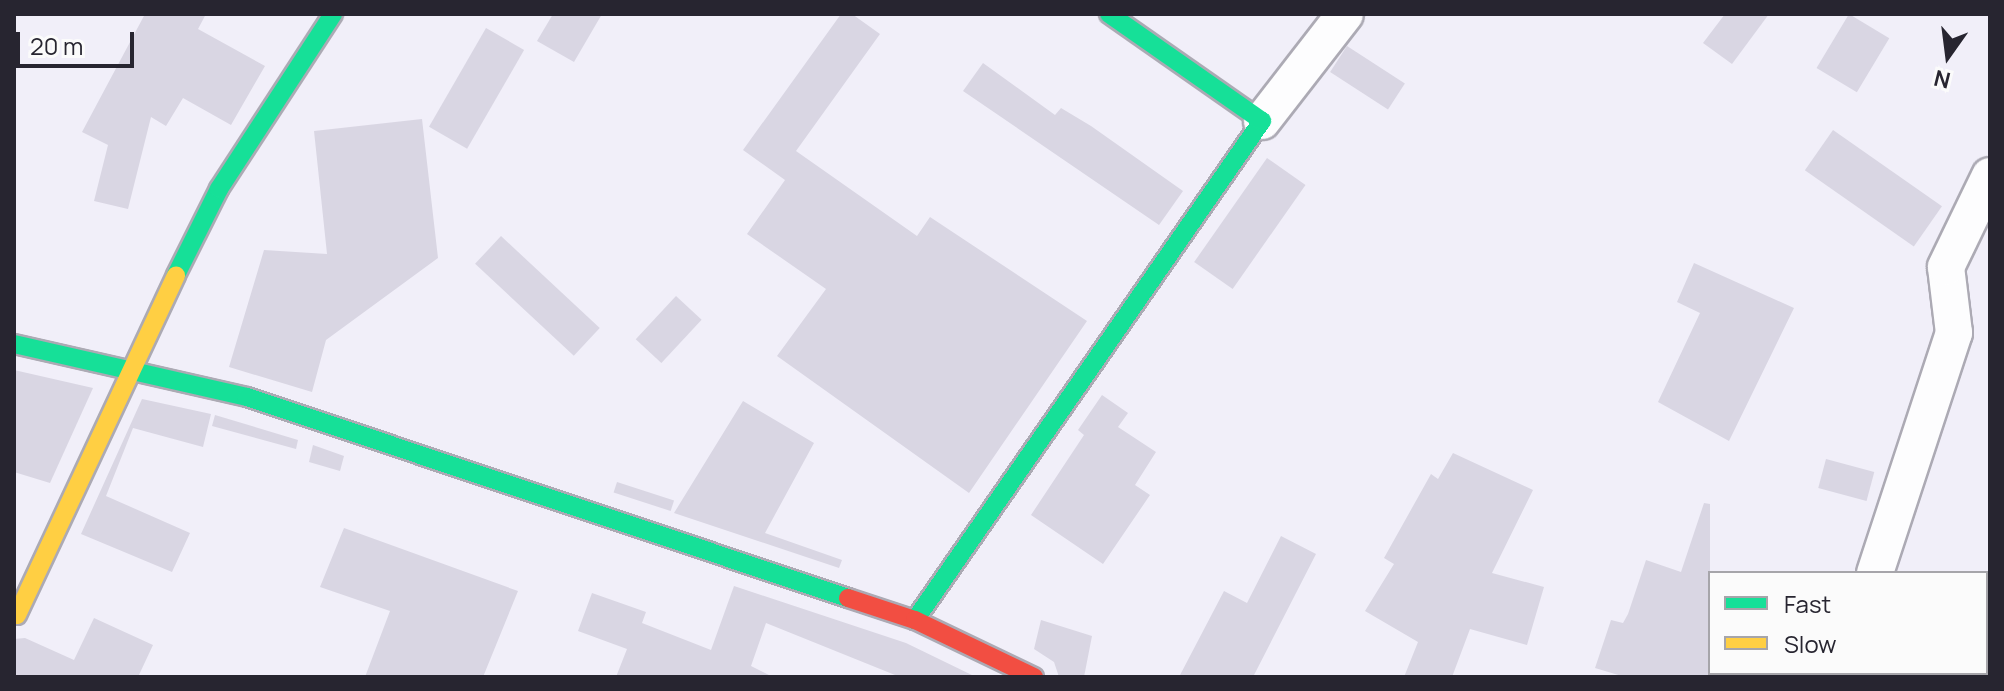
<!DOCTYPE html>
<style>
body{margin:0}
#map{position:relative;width:2004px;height:691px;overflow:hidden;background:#f1eff9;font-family:Manrope,sans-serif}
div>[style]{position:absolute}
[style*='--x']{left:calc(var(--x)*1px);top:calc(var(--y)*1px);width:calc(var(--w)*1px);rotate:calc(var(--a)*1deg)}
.building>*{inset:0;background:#d9d6e3;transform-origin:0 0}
.roads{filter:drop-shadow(2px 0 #acaab4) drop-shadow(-2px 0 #acaab4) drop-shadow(0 2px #acaab4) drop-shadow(0 -2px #acaab4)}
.street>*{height:36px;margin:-18px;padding:0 18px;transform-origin:18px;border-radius:18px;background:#fdfdfe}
.fast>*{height:18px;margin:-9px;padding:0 9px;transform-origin:9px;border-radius:9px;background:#16e098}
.slow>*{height:18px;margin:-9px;padding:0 9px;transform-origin:9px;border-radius:9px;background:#ffcf43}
.jam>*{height:18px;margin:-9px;padding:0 9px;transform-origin:9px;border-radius:9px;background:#f24e42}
span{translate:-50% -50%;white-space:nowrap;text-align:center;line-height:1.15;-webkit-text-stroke:6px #fbfbfb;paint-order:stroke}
.frame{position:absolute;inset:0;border:16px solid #272530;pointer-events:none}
.legend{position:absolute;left:1708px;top:571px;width:280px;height:104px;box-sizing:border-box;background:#fbfbfb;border:2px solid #a6a5aa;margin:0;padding:10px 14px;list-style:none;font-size:24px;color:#272530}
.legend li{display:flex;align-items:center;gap:16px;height:40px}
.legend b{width:40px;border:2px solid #a6a5aa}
.north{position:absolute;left:1908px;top:16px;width:80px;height:80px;-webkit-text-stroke:6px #fbfbfb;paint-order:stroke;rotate:194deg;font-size:22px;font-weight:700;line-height:32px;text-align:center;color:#272530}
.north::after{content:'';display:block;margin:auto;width:28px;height:36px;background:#272530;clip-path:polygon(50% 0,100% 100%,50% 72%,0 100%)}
.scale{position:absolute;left:16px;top:32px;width:118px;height:36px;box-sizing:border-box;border:4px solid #272530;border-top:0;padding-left:10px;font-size:24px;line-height:28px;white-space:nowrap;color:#272530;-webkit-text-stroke:6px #fbfbfb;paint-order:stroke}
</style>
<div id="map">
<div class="building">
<i style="clip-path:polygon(145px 14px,206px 14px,198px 29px,265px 66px,231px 125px,183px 98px,166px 126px,151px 117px,128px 209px,94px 201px,108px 145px,82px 132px)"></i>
<i style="clip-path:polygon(553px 14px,602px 14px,574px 62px,537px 41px)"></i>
<i style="clip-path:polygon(841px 14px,852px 14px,880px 34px,796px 151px,917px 236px,930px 217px,1087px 321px,969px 493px,777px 356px,826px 289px,747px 234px,785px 180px,743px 150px)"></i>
<i style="clip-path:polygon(1725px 14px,1769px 14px,1732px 64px,1703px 43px)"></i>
<i style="left:1849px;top:14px;width:47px;height:63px;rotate:31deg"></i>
<i style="left:486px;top:28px;width:44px;height:114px;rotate:30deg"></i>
<i style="left:1347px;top:46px;width:69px;height:31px;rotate:33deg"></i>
<i style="clip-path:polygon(983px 63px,1055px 115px,1061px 108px,1091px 126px,1183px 191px,1159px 225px,963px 91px)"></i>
<i style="clip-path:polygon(422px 119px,438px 258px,326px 340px,312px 392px,229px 367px,264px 250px,327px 254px,314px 131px)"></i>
<i style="left:1833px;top:130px;width:133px;height:49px;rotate:35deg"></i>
<i style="left:1267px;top:158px;width:47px;height:127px;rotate:35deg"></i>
<i style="left:501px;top:236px;width:135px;height:38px;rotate:43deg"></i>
<i style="clip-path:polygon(1694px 263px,1794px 308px,1729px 441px,1658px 402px,1700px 313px,1677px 302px)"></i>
<i style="left:676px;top:296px;width:35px;height:59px;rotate:43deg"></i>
<i style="clip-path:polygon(14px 370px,93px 388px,50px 483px,14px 472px)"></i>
<i style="clip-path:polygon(1102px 395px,1128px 413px,1118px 427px,1156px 452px,1135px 485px,1150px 495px,1103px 564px,1031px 515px,1084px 435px,1078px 430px)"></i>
<i style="clip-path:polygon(142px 399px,211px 414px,203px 447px,133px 428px,106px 496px,190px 533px,172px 572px,81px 534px)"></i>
<i style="clip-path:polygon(743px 401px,814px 443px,765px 533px,842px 560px,839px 568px,674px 513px)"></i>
<i style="clip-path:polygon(215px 415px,298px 440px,296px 449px,212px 426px)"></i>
<i style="clip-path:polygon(313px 445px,344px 456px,340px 471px,309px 462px)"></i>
<i style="clip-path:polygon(1453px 453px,1533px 490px,1492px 573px,1544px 587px,1527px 645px,1470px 629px,1452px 677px,1404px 677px,1418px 642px,1365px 611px,1394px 564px,1384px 558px,1431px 474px,1438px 479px)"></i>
<i style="left:1826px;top:459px;width:50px;height:30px;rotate:15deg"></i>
<i style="left:617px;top:482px;width:60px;height:11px;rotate:18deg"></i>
<i style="clip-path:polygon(1704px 503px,1710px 504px,1710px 677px,1625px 677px,1595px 668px,1611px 620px,1623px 623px,1628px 614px,1646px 560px,1681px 572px)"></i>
<i style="clip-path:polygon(344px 528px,518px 591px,483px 677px,365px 677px,390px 611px,320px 587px)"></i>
<i style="clip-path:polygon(1281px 536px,1316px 554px,1253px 677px,1179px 677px,1224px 591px,1247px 603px)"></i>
<i style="clip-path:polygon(734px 586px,906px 643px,976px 677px,900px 677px,766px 623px,751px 666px,773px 677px,616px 677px,627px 649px,578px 631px,592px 593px,646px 612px,642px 623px,711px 650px)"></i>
<i style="clip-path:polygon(94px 618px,153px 645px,138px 677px,14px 677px,14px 639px,25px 638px,74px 660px)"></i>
<i style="clip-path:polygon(1041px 620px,1092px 636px,1084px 677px,1059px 677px,1054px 662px,1034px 649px)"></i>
</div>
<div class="roads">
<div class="street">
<i style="--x:1262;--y:121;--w:135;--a:-52.2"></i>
<i style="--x:1875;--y:573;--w:253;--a:-71.8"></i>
<i style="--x:1954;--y:333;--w:66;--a:-96.9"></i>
<i style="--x:1946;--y:267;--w:101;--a:-64.2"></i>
<i style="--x:1838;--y:677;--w:4;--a:-63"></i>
</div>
<div class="fast">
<i style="--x:176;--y:275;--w:96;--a:-63.4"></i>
<i style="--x:219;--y:189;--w:209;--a:-56.9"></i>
<i style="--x:14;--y:344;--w:239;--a:12.8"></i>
<i style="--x:247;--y:397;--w:634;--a:18.49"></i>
<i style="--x:915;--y:620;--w:608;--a:-55.19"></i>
<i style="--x:1262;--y:121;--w:187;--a:-145"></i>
</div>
<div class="slow">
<i style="--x:17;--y:615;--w:375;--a:-64.9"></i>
</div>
<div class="jam">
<i style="--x:848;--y:598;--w:71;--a:18.2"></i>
<i style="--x:915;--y:620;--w:132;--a:25.6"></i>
</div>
</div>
<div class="frame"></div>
<ul class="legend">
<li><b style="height:10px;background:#16e098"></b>Fast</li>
<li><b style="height:10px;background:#ffcf43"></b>Slow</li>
</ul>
<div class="north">N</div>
<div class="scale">20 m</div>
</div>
